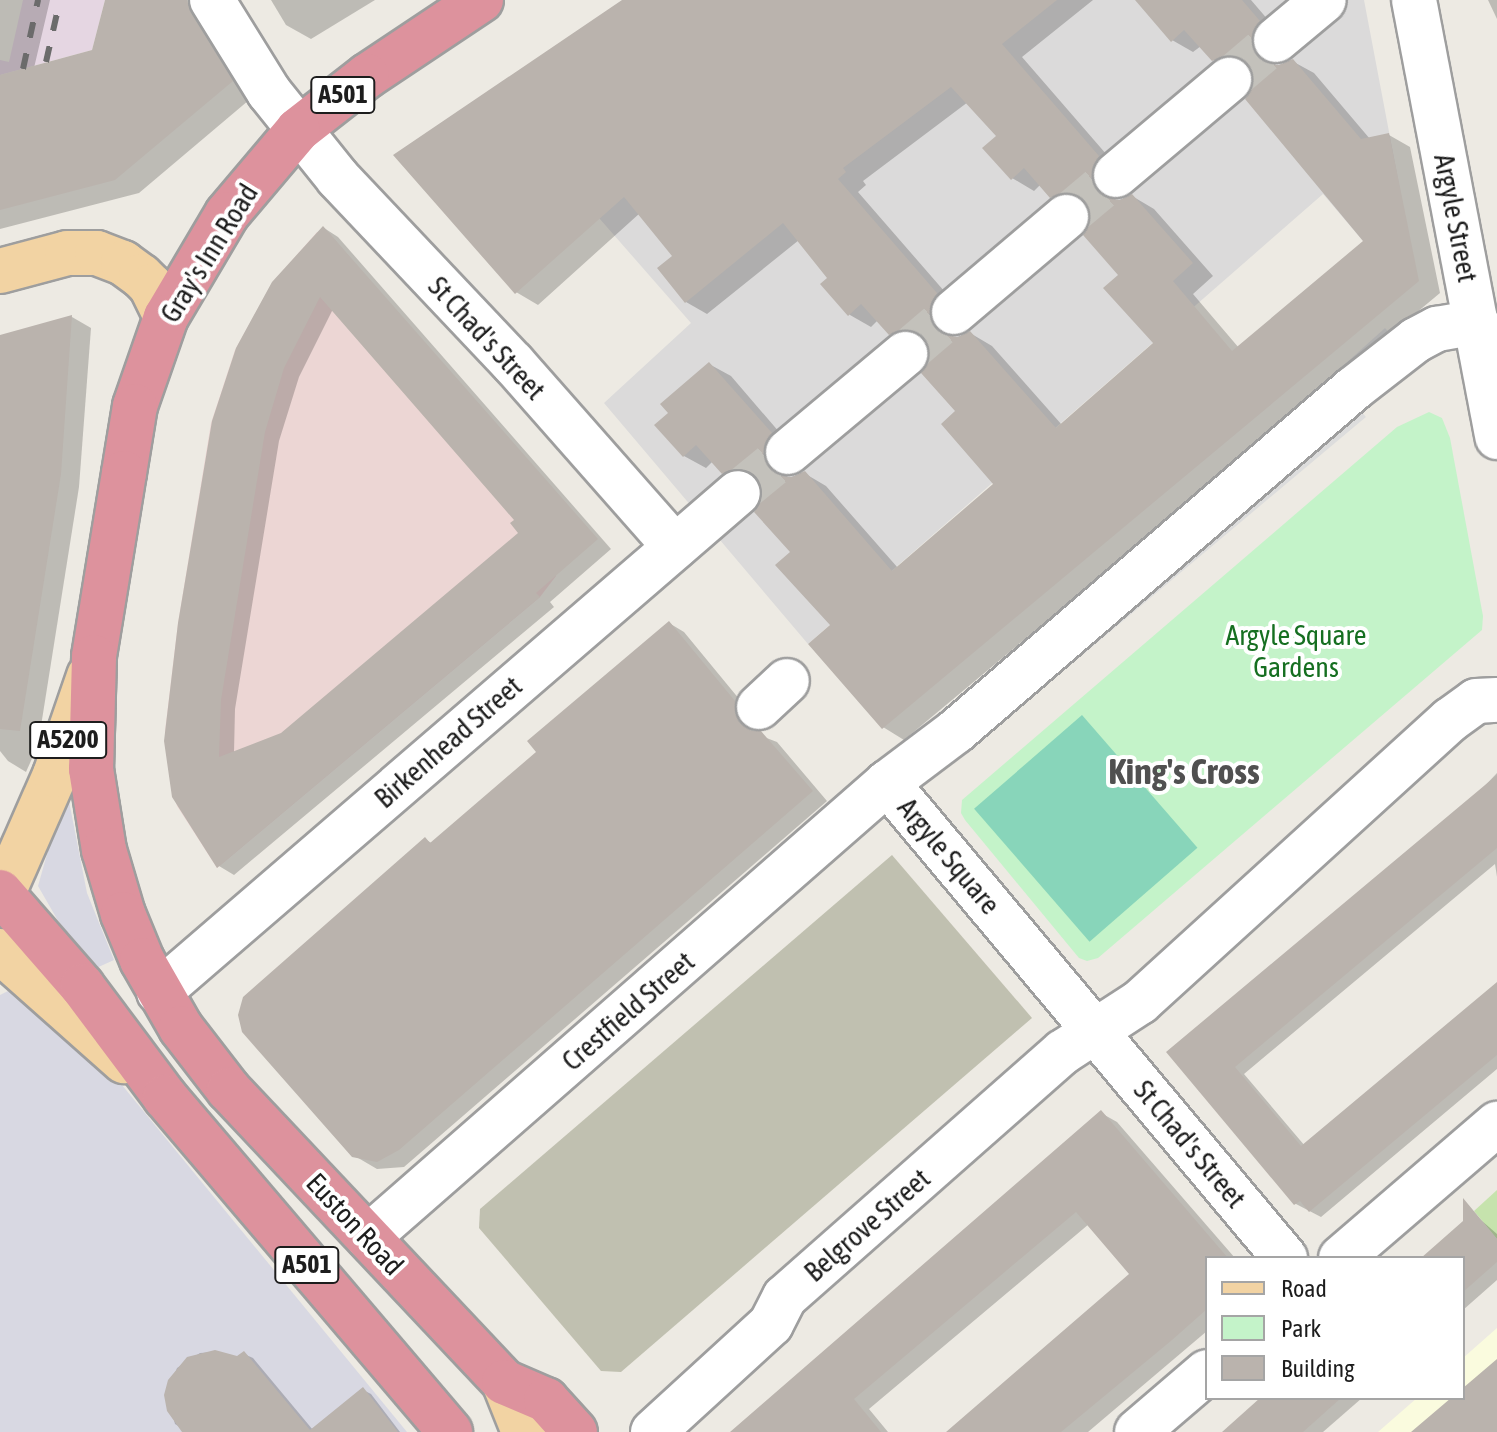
<!DOCTYPE html>
<style>
body{margin:0}
#map{position:relative;width:1497px;height:1432px;overflow:hidden;background:#edeae3;font-family:"Asap Condensed",sans-serif}
div>[style]{position:absolute}
[style*='--x']{left:calc(var(--x)*1px);top:calc(var(--y)*1px);width:calc(var(--w)*1px);rotate:calc(var(--a)*1deg)}
.residential>*{inset:0;background:#dbdada}
.commercial>*{inset:0;background:#ecd6d4}
.industrial>*{inset:0;background:#e5d6e2}
.education>*{inset:0;background:#fafbde}
.construction>*{inset:0;background:#c0c0b0}
.grass>*{inset:0;background:#c6e3ad}
.park>*{inset:0;background:#c4f3c9}
.pitch>*{inset:0;background:#88d5ba;transform-origin:0 0}
.parking>*{inset:0;background:#ddd;transform-origin:0 0}
.plaza>*{inset:0;background:#d8d8e2}
.shadow>*{inset:0;background:#0003}
.building>*{inset:0;background:#bab3ad}
.minor-tunnel>*{height:44px;margin-top:-22px;transform-origin:0;background:repeating-linear-gradient(90deg,#c3c1bb 0 44px,transparent 0 66px)}
.roads{filter:drop-shadow(2px 0 #9e9e9e) drop-shadow(-2px 0 #9e9e9e) drop-shadow(0 2px #9e9e9e) drop-shadow(0 -2px #9e9e9e)}
.minor>*{height:44px;margin:-22px;padding:0 22px;transform-origin:22px;border-radius:22px;background:#fff}
.major>*{height:44px;margin:-22px;padding:0 22px;transform-origin:22px;border-radius:22px;background:#f2d3a3}
.highway>*{height:44px;margin:-22px;padding:0 22px;transform-origin:22px;border-radius:22px;background:#dd929d}
.rail>*{height:6px;margin-top:-3px;transform-origin:0;background:repeating-linear-gradient(90deg,#6b6b6b 0 16px,transparent 0 32px)}
span{translate:-50% -50%;white-space:nowrap;text-align:center;line-height:1.15;-webkit-text-stroke:8px #fff;paint-order:stroke}
.shield-label span{padding:2px 6px;background:#fff;border:2px solid;border-radius:6px;-webkit-text-stroke-width:0}
.shield-label{font-size:26px;color:#1d1d1d;font-weight:700}
.street-label{font-size:28px;color:#1d1d1d}
.park-label{font-size:28px;color:#166f21}
.district-label{font-size:36px;color:#505050;font-weight:700}
.legend{position:absolute;left:1205px;top:1256px;width:260px;height:144px;box-sizing:border-box;background:#fff;border:2px solid #a5a5a5;margin:0;padding:10px 14px;list-style:none;font-size:24px;color:#1d1d1d}
.legend li{display:flex;align-items:center;gap:16px;height:40px}
.legend b{width:40px;border:2px solid #a5a5a5}
</style>
<div id="map">
<div class="residential">
<i style="clip-path:polygon(781px 0,1364px 0,1408px 232px,1363px 241px,1323px 194px,808px 644px,604px 403px,691px 323px,564px 178px)"></i>
</div>
<div class="commercial">
<i style="clip-path:polygon(317px 232px,329px 233px,389px 303px,556px 576px,540px 597px,217px 868px,177px 806px,168px 764px,165px 731px,178px 623px,211px 423px,235px 350px,272px 283px)"></i>
</div>
<div class="industrial">
<i style="clip-path:polygon(23px 0,105px 0,92px 50px,0 75px,0 60px,9px 62px)"></i>
</div>
<div class="education">
<i style="clip-path:polygon(1497px 1328px,1497px 1432px,1378px 1432px,1417px 1398px,1463px 1398px,1463px 1358px)"></i>
</div>
<div class="construction">
<i style="clip-path:polygon(892px 855px,1032px 1018px,621px 1372px,601px 1371px,479px 1228px,480px 1209px)"></i>
</div>
<div class="grass">
<i style="clip-path:polygon(1497px 1190px,1497px 1239px,1474px 1211px)"></i>
</div>
<div class="park">
<i style="clip-path:polygon(1429px 412px,1442px 418px,1450px 438px,1483px 616px,1482px 630px,1098px 958px,1087px 961px,1079px 958px,965px 820px,961px 813px,962px 800px,1397px 427px)"></i>
</div>
<div class="pitch">
<i style="left:1082px;top:715px;width:176px;height:143px;rotate:49deg"></i>
</div>
<div class="parking">
<i style="left:1385px;top:328px;width:13px;height:596px;rotate:48deg"></i>
<i style="left:1355px;top:404px;width:17px;height:511px;rotate:50deg"></i>
</div>
<div class="plaza">
<i style="clip-path:polygon(68px 796px,87px 893px,114px 960px,94px 969px,57px 919px,38px 886px,53px 833px)"></i>
<i style="clip-path:polygon(8px 991px,31px 1003px,122px 1085px,407px 1432px,0 1432px,0 995px)"></i>
</div>
<div class="shadow">
<i style="clip-path:polygon(0 0,50px 0,34px 68px,94px 52px,107px 0,204px 0,255px 95px,139px 193px,0 229px)"></i>
<i style="clip-path:polygon(271px 0,375px 0,311px 39px,286px 25px)"></i>
<i style="clip-path:polygon(evenodd,625px 0,1093px 0,1022px 57px,1120px 170px,1112px 192px,1116px 201px,1132px 196px,1154px 209px,1213px 276px,1193px 294px,1239px 348px,1366px 241px,1254px 90px,1256px 76px,1251px 67px,1235px 72px,1214px 60px,1201px 46px,1193px 52px,1172px 40px,1137px 0,1251px 0,1280px 34px,1272px 57px,1276px 66px,1292px 61px,1314px 73px,1370px 139px,1389px 135px,1410px 147px,1440px 293px,904px 740px,883px 727px,833px 625px,764px 501px,761px 480px,744px 485px,723px 473px,713px 461px,706px 468px,684px 456px,671px 413px,709px 364px,731px 376px,792px 447px,784px 469px,788px 478px,804px 473px,826px 486px,898px 568px,996px 484px,931px 362px,932px 350px,927px 341px,912px 346px,890px 334px,878px 320px,871px 327px,850px 315px,823px 284px,830px 278px,799px 240px,707px 314px,686px 302px,675px 256px,640px 213px,538px 305px,516px 292px,625px 0,968px 102px,999px 136px,1012px 178px,1034px 191px,1041px 184px,1051px 196px,1073px 209px,1089px 204px,1156px 343px,1062px 425px,992px 346px,970px 333px,954px 338px,950px 329px,958px 307px,858px 192px,866px 185px,863px 181px,968px 102px)"></i>
<i style="clip-path:polygon(1488px 0,1497px 0,1497px 19px)"></i>
<i style="clip-path:polygon(evenodd,324px 228px,338px 237px,611px 549px,550px 602px,554px 607px,234px 875px,219px 866px,173px 796px,253px 318px,324px 228px,333px 309px,517px 520px,521px 533px,282px 735px,234px 753px,235px 709px,279px 441px,299px 377px,333px 309px)"></i>
<i style="clip-path:polygon(72px 317px,91px 328px,79px 487px,38px 745px,26px 772px,8px 761px,0 751px,0 337px)"></i>
<i style="clip-path:polygon(669px 623px,684px 632px,749px 711px,754px 733px,777px 742px,827px 801px,404px 1167px,377px 1169px,348px 1152px,425px 839px,433px 844px,539px 753px)"></i>
<i style="clip-path:polygon(1497px 773px,1497px 877px,1495px 864px,1244px 1074px,1305px 1146px,1497px 985px,1497px 1069px,1321px 1217px,1296px 1204px,1169px 1053px,1476px 795px)"></i>
<i style="clip-path:polygon(1101px 1113px,1117px 1122px,1235px 1258px,1207px 1258px,1207px 1331px,1088px 1432px,949px 1432px,1132px 1274px,1089px 1224px,869px 1409px,888px 1432px,733px 1432px)"></i>
<i style="clip-path:polygon(1474px 1214px,1497px 1234px,1497px 1280px,1463px 1310px,1463px 1258px,1423px 1258px)"></i>
<i style="clip-path:polygon(215px 1352px,238px 1358px,244px 1354px,253px 1358px,313px 1430px,363px 1390px,371px 1394px,400px 1432px,188px 1432px,175px 1424px,167px 1395px,177px 1368px,200px 1353px)"></i>
<i style="clip-path:polygon(1263px 1398px,1362px 1398px,1323px 1432px,1224px 1432px)"></i>
</div>
<div class="building">
<i style="clip-path:polygon(105px 0,187px 0,191px 13px,233px 81px,115px 180px,0 210px,0 75px,92px 50px)"></i>
<i style="clip-path:polygon(evenodd,622px 0,1057px 0,1002px 44px,1099px 156px,1093px 166px,1091px 179px,1097px 192px,1107px 198px,1120px 200px,1132px 194px,1193px 263px,1173px 281px,1232px 351px,1363px 241px,1245px 99px,1252px 89px,1254px 76px,1248px 63px,1238px 57px,1225px 55px,1212px 61px,1184px 30px,1171px 42px,1135px 0,1242px 0,1260px 21px,1253px 31px,1251px 43px,1257px 57px,1268px 64px,1279px 65px,1293px 59px,1361px 139px,1389px 133px,1419px 281px,882px 729px,808px 644px,830px 625px,775px 565px,790px 552px,754px 512px,762px 500px,762px 488px,757px 477px,745px 469px,733px 469px,722px 474px,696px 445px,683px 457px,654px 425px,668px 413px,660px 404px,709px 362px,772px 433px,765px 443px,763px 456px,769px 469px,780px 476px,792px 477px,805px 471px,892px 571px,993px 484px,941px 424px,955px 411px,921px 373px,929px 362px,930px 350px,924px 337px,913px 330px,901px 329px,889px 335px,861px 304px,848px 316px,820px 284px,827px 278px,783px 223px,685px 303px,657px 268px,672px 256px,624px 197px,515px 294px,393px 155px,622px 0,951px 87px,996px 136px,982px 148px,1011px 180px,1024px 168px,1050px 198px,1061px 193px,1074px 193px,1085px 201px,1091px 213px,1089px 226px,1083px 235px,1118px 275px,1103px 288px,1153px 343px,1056px 428px,970px 331px,958px 337px,945px 335px,936px 329px,929px 316px,931px 303px,937px 293px,838px 179px,846px 172px,843px 168px,951px 87px)"></i>
<i style="clip-path:polygon(evenodd,323px 226px,598px 539px,536px 593px,540px 597px,217px 868px,172px 797px,164px 741px,178px 623px,212px 421px,236px 348px,272px 282px,323px 226px,320px 297px,514px 520px,510px 523px,518px 533px,281px 733px,219px 757px,221px 700px,265px 432px,284px 368px,320px 297px)"></i>
<i style="clip-path:polygon(72px 315px,61px 474px,20px 731px,0 729px,0 335px)"></i>
<i style="clip-path:polygon(669px 621px,735px 701px,735px 713px,740px 723px,751px 731px,761px 731px,813px 791px,399px 1150px,377px 1162px,352px 1157px,242px 1032px,238px 1015px,243px 997px,425px 837px,430px 843px,536px 752px,527px 741px)"></i>
<i style="clip-path:polygon(1497px 775px,1497px 848px,1235px 1067px,1301px 1146px,1497px 982px,1497px 1055px,1309px 1212px,1300px 1201px,1294px 1205px,1166px 1052px)"></i>
<i style="clip-path:polygon(1101px 1110px,1228px 1258px,1207px 1258px,1207px 1309px,1172px 1340px,1061px 1432px,946px 1432px,1129px 1274px,1076px 1212px,854px 1399px,881px 1432px,730px 1432px)"></i>
<i style="clip-path:polygon(1463px 1198px,1497px 1239px,1497px 1262px,1463px 1292px,1463px 1258px,1421px 1258px,1463px 1221px)"></i>
<i style="clip-path:polygon(215px 1350px,237px 1356px,244px 1351px,310px 1430px,363px 1387px,398px 1432px,182px 1432px,167px 1411px,164px 1395px,168px 1380px,187px 1357px)"></i>
<i style="clip-path:polygon(1497px 1359px,1497px 1432px,1411px 1432px,1451px 1398px,1463px 1398px,1463px 1388px)"></i>
<i style="clip-path:polygon(1260px 1398px,1341px 1398px,1303px 1432px,1222px 1432px)"></i>
</div>
<div class="minor-tunnel">
<i style="--x:1229;--y:80;--w:62;--a:-40.4"></i>
<i style="--x:1066;--y:217;--w:65;--a:-40"></i>
<i style="--x:905;--y:354;--w:65;--a:-40.6"></i>
<i style="--x:738;--y:493;--w:65;--a:-39.4"></i>
</div>
<div class="roads">
<div class="minor">
<i style="--x:212;--y:0;--w:108;--a:58.2"></i>
<i style="--x:269;--y:92;--w:110;--a:51.3"></i>
<i style="--x:338;--y:178;--w:255;--a:46.6"></i>
<i style="--x:513;--y:363;--w:245;--a:48.6"></i>
<i style="--x:1414;--y:0;--w:445;--a:79.2"></i>
<i style="--x:1276;--y:40;--w:62;--a:-39.8"></i>
<i style="--x:1116;--y:175;--w:148;--a:-40.1"></i>
<i style="--x:954;--y:312;--w:147;--a:-40.3"></i>
<i style="--x:788;--y:452;--w:153;--a:-39.9"></i>
<i style="--x:759;--y:707;--w:38;--a:-43"></i>
<i style="--x:887;--y:783;--w:620;--a:50.04"></i>
<i style="--x:159;--y:992;--w:764;--a:-40.76"></i>
<i style="--x:368;--y:1237;--w:690;--a:-41.18"></i>
<i style="--x:887;--y:783;--w:86;--a:-37"></i>
<i style="--x:956;--y:731;--w:524;--a:-40.74"></i>
<i style="--x:1353;--y:389;--w:80;--a:-37.9"></i>
<i style="--x:1416;--y:340;--w:24;--a:-28"></i>
<i style="--x:1437;--y:329;--w:40;--a:-10"></i>
<i style="--x:1341;--y:1258;--w:206;--a:-40.7"></i>
<i style="--x:653;--y:1432;--w:160;--a:-42.5"></i>
<i style="--x:771;--y:1324;--w:30;--a:-63"></i>
<i style="--x:785;--y:1297;--w:371;--a:-41.4"></i>
<i style="--x:1063;--y:1052;--w:92;--a:-33"></i>
<i style="--x:1140;--y:1002;--w:419;--a:-42.3"></i>
<i style="--x:1450;--y:720;--w:32;--a:-36"></i>
<i style="--x:1476;--y:701;--w:21;--a:-3"></i>
<i style="--x:1137;--y:1432;--w:92;--a:-40.6"></i>
</div>
<div class="major">
<i style="--x:0;--y:271;--w:69;--a:-15"></i>
<i style="--x:67;--y:253;--w:30;--a:0"></i>
<i style="--x:97;--y:253;--w:28;--a:21"></i>
<i style="--x:123;--y:263;--w:22;--a:36"></i>
<i style="--x:141;--y:276;--w:14;--a:45"></i>
<i style="--x:151;--y:286;--w:34;--a:64"></i>
<i style="--x:0;--y:900;--w:137;--a:-66.3"></i>
<i style="--x:55;--y:775;--w:105;--a:-71"></i>
<i style="--x:0;--y:951;--w:166;--a:41.6"></i>
<i style="--x:504;--y:1382;--w:54;--a:68.2"></i>
</div>
<div class="highway">
<i style="--x:481;--y:0;--w:137;--a:146.3"></i>
<i style="--x:367;--y:76;--w:88;--a:142"></i>
<i style="--x:298;--y:130;--w:110;--a:130.2"></i>
<i style="--x:227;--y:214;--w:120;--a:120.6"></i>
<i style="--x:166;--y:317;--w:94;--a:109.2"></i>
<i style="--x:135;--y:406;--w:68;--a:99.3"></i>
<i style="--x:124;--y:473;--w:186;--a:99.3"></i>
<i style="--x:94;--y:657;--w:112;--a:91.5"></i>
<i style="--x:91;--y:769;--w:82;--a:80.9"></i>
<i style="--x:104;--y:850;--w:67;--a:73.5"></i>
<i style="--x:123;--y:914;--w:50;--a:67.6"></i>
<i style="--x:142;--y:960;--w:78;--a:60.2"></i>
<i style="--x:181;--y:1028;--w:78;--a:52.3"></i>
<i style="--x:229;--y:1090;--w:401;--a:46.7"></i>
<i style="--x:504;--y:1382;--w:46;--a:23.2"></i>
<i style="--x:546;--y:1400;--w:43;--a:47.8"></i>
<i style="--x:0;--y:892;--w:125;--a:48.9"></i>
<i style="--x:82;--y:986;--w:139;--a:53.2"></i>
<i style="--x:165;--y:1097;--w:440;--a:49.6"></i>
</div>
</div>
<div class="rail">
<i style="--x:46;--y:62;--w:64;--a:-77.3"></i>
<i style="--x:23;--y:69;--w:71;--a:-77.7"></i>
</div>
<div class="shield-label">
<span style="left:343px;top:95px">A501</span>
<span style="left:68px;top:740px">A5200</span>
<span style="left:307px;top:1265px">A501</span>
</div>
<div class="street-label">
<span style="left:1456px;top:218px;rotate:79deg">Argyle Street</span>
<span style="left:209px;top:253px;rotate:-58deg">Gray's Inn Road</span>
<span style="left:487px;top:338px;rotate:47deg">St Chad's Street</span>
<span style="left:448px;top:742px;rotate:-41deg">Birkenhead Street</span>
<span style="left:949px;top:856px;rotate:50deg">Argyle Square</span>
<span style="left:628px;top:1011px;rotate:-41deg">Crestfield Street</span>
<span style="left:1190px;top:1144px;rotate:50deg">St Chad's Street</span>
<span style="left:355px;top:1224px;rotate:47deg">Euston Road</span>
<span style="left:867px;top:1225px;rotate:-41deg">Belgrove Street</span>
</div>
<div class="park-label">
<span style="left:1296px;top:651px">Argyle Square<br>Gardens</span>
</div>
<div class="district-label">
<span style="left:1184px;top:772px">King's Cross</span>
</div>
<ul class="legend">
<li><b style="height:10px;background:#f2d3a3"></b>Road</li>
<li><b style="height:22px;background:#c4f3c9"></b>Park</li>
<li><b style="height:22px;background:#bab3ad"></b>Building</li>
</ul>
</div>
